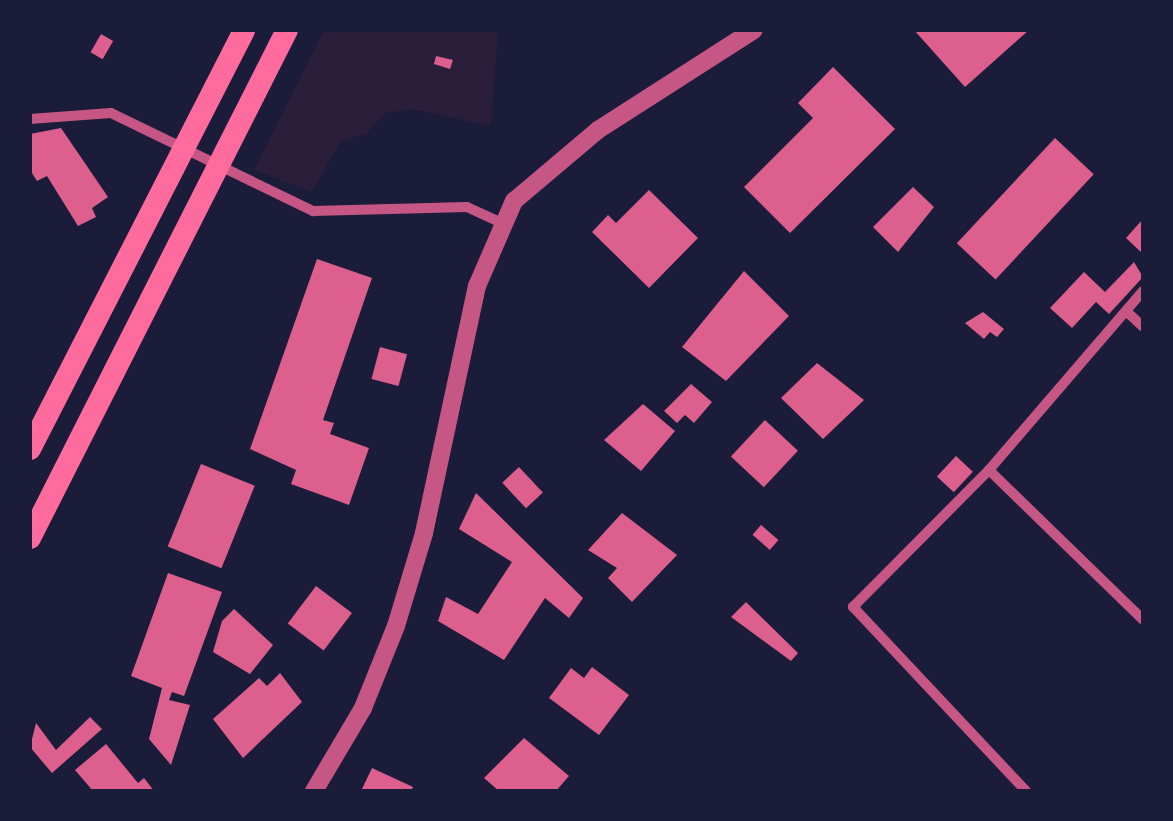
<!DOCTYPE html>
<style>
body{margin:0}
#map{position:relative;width:1173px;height:821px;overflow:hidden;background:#1b1b3a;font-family:"Fira Sans",sans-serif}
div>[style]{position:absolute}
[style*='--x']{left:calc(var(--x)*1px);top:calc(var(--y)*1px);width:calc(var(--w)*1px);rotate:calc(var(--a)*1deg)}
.green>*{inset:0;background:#2a1e3b}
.building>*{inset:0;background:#dd5f8e;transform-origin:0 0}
.minor>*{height:10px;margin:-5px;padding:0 5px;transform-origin:5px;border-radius:5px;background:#c65784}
.tertiary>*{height:18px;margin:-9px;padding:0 9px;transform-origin:9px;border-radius:9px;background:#c65784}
.trunk>*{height:22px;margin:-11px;padding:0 11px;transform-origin:11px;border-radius:11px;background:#ff6b9d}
span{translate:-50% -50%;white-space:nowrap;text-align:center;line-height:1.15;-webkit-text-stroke:10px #1b1b3a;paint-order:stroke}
.frame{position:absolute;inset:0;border:32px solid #1b1b3a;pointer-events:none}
</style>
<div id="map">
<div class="green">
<i style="clip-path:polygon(324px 30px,498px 30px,491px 126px,412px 109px,385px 113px,367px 133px,340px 142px,312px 192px,254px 170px)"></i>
</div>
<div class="building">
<i style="clip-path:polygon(914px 30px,1029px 30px,965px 87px)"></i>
<i style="left:101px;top:34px;width:14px;height:21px;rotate:30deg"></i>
<i style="clip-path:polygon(436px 56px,453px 60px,450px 69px,434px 64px)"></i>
<i style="clip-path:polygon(833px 67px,895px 129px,790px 233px,744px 187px,813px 118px,798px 103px)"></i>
<i style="clip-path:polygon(61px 128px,108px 197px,92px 208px,96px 217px,78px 226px,47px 176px,37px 181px,30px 170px,30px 134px)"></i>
<i style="left:1055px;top:138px;width:53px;height:144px;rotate:43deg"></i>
<i style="clip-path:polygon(913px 187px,934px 207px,898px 252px,873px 227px)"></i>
<i style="clip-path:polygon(649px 190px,698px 238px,649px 288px,592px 232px,608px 215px,616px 223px)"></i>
<i style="clip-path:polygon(1143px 219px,1143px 254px,1126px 238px)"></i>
<i style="clip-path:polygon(317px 259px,372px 278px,323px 420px,334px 423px,330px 434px,369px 448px,349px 505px,291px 484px,296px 470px,250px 449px)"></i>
<i style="clip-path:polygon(1134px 262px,1143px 277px,1109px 314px,1096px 302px,1072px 328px,1050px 308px,1084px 272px,1105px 292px)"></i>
<i style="clip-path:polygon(744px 271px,789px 316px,726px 381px,682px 347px)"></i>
<i style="clip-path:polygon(983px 312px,1004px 329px,997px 337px,990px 332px,984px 339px,965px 323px)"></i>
<i style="left:380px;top:347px;width:28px;height:33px;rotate:15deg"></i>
<i style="clip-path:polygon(817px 363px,864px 400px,823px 439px,781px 398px)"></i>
<i style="clip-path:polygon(691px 384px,712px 402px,694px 423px,685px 415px,677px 423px,664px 411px)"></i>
<i style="clip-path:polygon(643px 404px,675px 431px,641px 471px,604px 440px)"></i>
<i style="left:765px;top:420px;width:45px;height:50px;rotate:43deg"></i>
<i style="left:956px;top:456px;width:23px;height:28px;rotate:43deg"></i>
<i style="left:201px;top:464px;width:58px;height:89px;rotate:22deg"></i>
<i style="left:519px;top:467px;width:35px;height:23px;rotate:47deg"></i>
<i style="clip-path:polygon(476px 493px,583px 598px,569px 618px,545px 598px,504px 660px,438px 621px,446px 597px,478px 614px,512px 562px,459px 529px)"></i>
<i style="clip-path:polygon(622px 513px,677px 555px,632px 602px,608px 578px,617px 568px,588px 550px)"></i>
<i style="left:761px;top:525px;width:23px;height:13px;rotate:41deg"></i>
<i style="clip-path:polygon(168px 573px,222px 592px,184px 696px,172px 692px,169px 700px,190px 705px,171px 765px,149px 739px,162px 688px,131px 676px)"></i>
<i style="left:316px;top:586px;width:45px;height:47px;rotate:37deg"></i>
<i style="clip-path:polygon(746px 602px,798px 653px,791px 661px,731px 617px)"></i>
<i style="clip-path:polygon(234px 609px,273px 645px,250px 674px,213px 652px,222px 621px)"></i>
<i style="clip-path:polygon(592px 667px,629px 695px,599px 735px,549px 698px,571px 668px,584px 678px)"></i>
<i style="clip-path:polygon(280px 673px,302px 702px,243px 758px,213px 719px,259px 678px,267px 686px)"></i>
<i style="clip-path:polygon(90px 717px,102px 729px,52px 773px,30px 747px,36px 723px,56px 750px)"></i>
<i style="clip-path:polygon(524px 738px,569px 776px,556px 791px,499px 791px,484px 778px)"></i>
<i style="clip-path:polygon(106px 744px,138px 783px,144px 778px,154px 791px,93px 791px,75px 770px)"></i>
<i style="clip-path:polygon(372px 768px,413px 787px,411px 791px,361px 791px)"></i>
</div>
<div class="minor">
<i style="--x:30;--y:119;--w:81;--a:-4.2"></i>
<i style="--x:111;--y:113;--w:225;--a:25.9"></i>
<i style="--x:313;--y:211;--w:154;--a:-1.5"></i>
<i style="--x:467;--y:207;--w:41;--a:24.7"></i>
<i style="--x:1126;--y:311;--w:23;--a:43"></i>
<i style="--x:989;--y:470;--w:215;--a:44.2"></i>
<i style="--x:1026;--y:791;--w:253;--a:-133.2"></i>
<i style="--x:853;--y:607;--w:193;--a:-45.2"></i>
<i style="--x:989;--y:470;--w:236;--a:-49.3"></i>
</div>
<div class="tertiary">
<i style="--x:314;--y:791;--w:96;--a:-59.4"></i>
<i style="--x:363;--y:708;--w:88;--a:-68.1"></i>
<i style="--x:396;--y:626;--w:97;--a:-73.2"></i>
<i style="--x:424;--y:533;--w:253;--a:-77.9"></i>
<i style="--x:477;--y:286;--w:93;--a:-66.5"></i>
<i style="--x:514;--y:201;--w:110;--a:-40.2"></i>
<i style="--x:598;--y:130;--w:185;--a:-32.7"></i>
</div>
<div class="trunk">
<i style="--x:30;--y:449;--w:470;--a:-62.9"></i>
<i style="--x:30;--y:538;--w:569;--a:-63.16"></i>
</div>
<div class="frame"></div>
</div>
